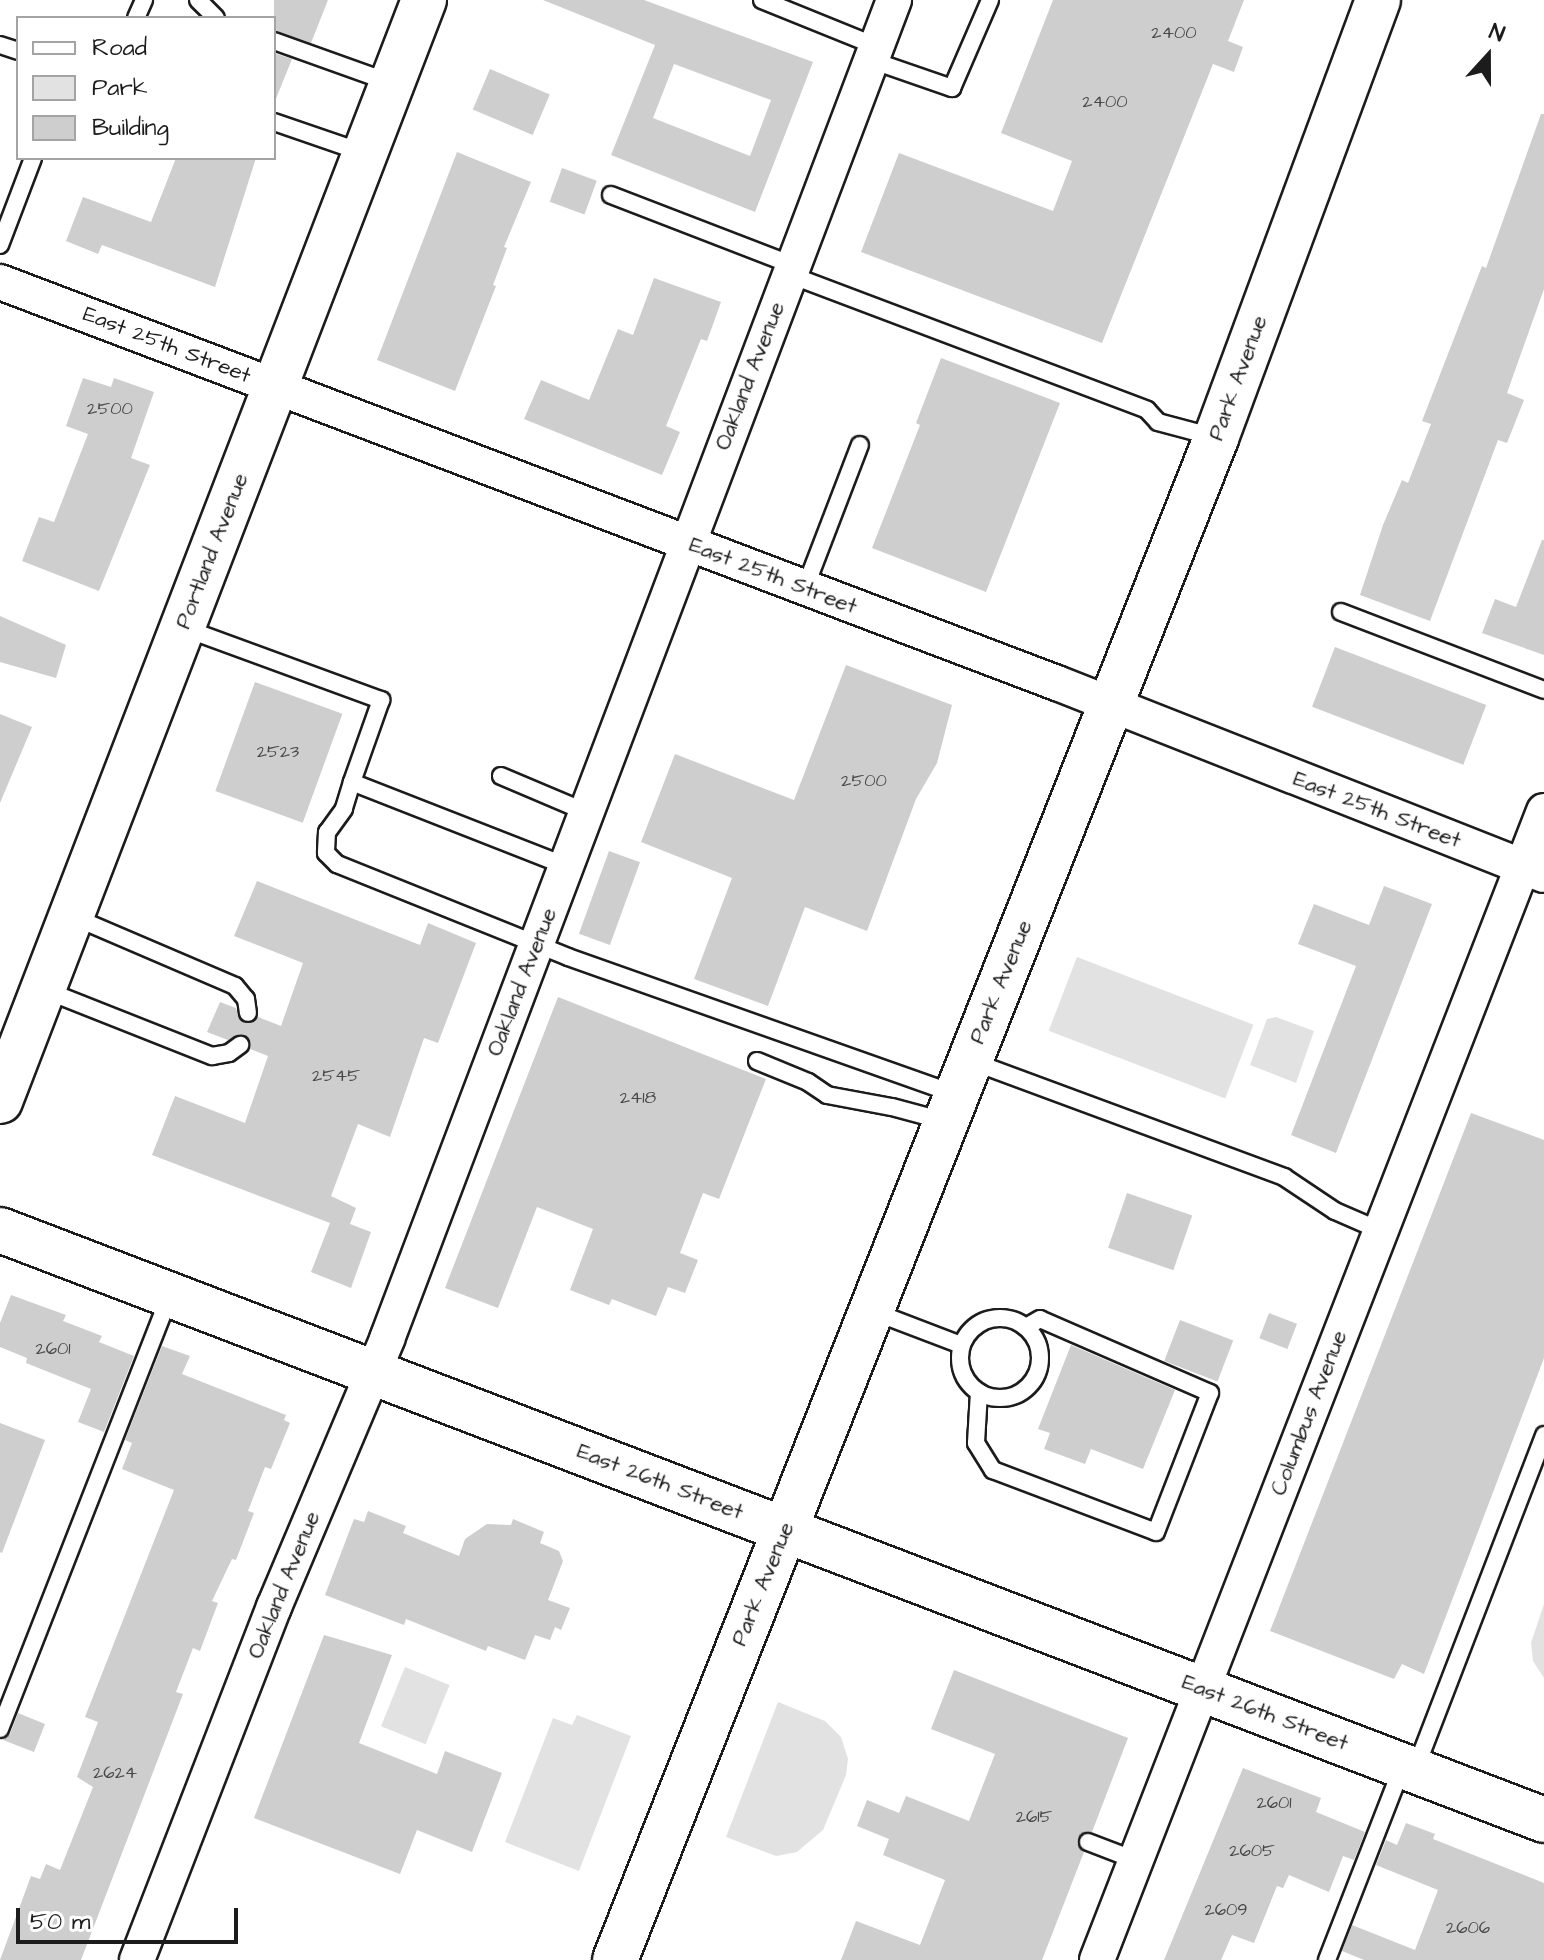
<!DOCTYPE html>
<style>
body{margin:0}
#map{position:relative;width:1544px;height:1960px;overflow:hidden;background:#fff;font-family:"Architects Daughter",sans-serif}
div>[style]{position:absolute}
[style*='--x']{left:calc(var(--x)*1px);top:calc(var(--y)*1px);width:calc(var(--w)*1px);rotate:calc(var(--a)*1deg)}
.green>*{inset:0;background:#e2e2e2;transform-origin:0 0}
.building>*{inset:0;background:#cecece;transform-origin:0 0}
.roads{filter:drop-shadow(2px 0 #1c1c1c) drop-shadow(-2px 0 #1c1c1c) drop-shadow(0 2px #1c1c1c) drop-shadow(0 -2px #1c1c1c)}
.lane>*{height:16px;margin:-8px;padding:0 8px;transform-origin:8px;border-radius:8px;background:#fff}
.lane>.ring{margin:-8px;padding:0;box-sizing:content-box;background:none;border:16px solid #fff;border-radius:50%}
.street>*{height:34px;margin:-17px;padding:0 17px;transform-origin:17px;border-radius:17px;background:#fff}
.secondary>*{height:44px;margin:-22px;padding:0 22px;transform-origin:22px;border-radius:22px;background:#fff}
span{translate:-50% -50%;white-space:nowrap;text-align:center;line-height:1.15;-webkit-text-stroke:6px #fff;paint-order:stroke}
.number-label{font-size:18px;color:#484848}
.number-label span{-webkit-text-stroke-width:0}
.street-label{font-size:22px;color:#1c1c1c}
.legend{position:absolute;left:16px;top:16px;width:260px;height:144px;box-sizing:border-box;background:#fff;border:2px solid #a4a4a4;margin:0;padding:10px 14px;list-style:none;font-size:24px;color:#1c1c1c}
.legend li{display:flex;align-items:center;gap:16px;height:40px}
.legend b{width:40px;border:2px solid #a4a4a4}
.north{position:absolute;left:1448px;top:16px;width:80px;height:80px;-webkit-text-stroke:6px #fff;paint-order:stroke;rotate:21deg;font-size:22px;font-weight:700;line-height:32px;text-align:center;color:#1c1c1c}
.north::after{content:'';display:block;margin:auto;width:28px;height:36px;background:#1c1c1c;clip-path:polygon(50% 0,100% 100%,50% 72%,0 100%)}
.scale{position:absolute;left:16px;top:1908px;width:222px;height:36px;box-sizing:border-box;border:4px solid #1c1c1c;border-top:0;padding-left:10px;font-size:24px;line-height:28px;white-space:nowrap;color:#1c1c1c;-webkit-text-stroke:6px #fff;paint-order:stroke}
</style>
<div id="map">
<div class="green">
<i style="left:1077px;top:957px;width:189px;height:79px;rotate:21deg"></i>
<i style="clip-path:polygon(1276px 1017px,1314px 1031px,1296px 1083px,1250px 1065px,1267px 1019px)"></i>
<i style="clip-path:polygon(1544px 1604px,1544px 1678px,1533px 1661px,1531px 1643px)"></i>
<i style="left:405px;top:1667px;width:48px;height:64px;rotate:22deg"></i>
<i style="clip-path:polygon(778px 1702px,825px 1721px,841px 1737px,848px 1759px,846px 1775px,823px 1830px,797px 1852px,776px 1856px,726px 1837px)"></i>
<i style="clip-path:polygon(577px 1715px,631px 1736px,579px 1871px,505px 1842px,553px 1718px,572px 1725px)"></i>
</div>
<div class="building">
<i style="clip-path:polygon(274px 0,328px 0,311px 43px,274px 30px)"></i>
<i style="clip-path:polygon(evenodd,543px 0,644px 0,813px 62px,755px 212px,611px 155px,655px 45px,543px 0,674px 64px,771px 100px,750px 156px,653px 118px,674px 64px)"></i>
<i style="clip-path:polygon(1053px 0,1244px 0,1228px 41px,1243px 47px,1234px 72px,1213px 64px,1102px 343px,861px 252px,899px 153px,1053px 211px,1072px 161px,1001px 133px)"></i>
<i style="clip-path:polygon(274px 53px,292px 59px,275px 101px,274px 101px)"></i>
<i style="left:490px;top:69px;width:65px;height:44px;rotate:23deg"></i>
<i style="clip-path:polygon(1541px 114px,1544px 114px,1544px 289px,1507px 393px,1524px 400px,1507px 443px,1498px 440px,1430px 621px,1360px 595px,1383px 525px,1402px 480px,1408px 483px,1431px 424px,1422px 421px,1482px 266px,1486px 268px)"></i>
<i style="clip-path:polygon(457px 152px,531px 182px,504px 247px,507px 248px,493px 285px,496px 286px,455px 391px,377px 360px)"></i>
<i style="clip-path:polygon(176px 158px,256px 158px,215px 287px,102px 245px,98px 254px,66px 241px,83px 197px,151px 222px)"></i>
<i style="left:562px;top:168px;width:37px;height:36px;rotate:20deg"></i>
<i style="clip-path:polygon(654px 278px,721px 302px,707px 341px,701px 339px,666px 426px,680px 432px,662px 475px,524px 419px,541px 380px,589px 400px,618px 329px,633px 335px)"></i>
<i style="clip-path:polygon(941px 358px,1060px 403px,986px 592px,872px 548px,920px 425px,916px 423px)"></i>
<i style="clip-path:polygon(83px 378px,111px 387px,114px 378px,154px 392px,131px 458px,150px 465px,99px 591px,22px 561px,39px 517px,54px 522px,88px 434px,66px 426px)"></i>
<i style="clip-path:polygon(1542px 540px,1544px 540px,1544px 655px,1482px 633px,1495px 599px,1516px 607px)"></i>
<i style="clip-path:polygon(0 616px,66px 645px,56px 678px,0 662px)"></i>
<i style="left:1335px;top:647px;width:162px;height:64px;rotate:21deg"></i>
<i style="clip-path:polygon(846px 665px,952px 705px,937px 763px,916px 799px,867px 931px,805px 907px,768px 1006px,694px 979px,732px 878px,641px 842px,675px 754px,794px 800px)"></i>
<i style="left:255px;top:682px;width:93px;height:116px;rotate:20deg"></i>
<i style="clip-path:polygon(0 714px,32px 727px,0 803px)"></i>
<i style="left:609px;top:851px;width:33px;height:88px;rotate:20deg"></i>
<i style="clip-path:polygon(257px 881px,420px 945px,428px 923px,476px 943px,438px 1043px,424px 1038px,390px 1137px,358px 1124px,331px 1196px,356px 1208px,350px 1224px,371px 1232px,351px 1288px,311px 1272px,330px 1223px,152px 1155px,175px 1096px,245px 1123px,268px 1056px,250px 1049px,249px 1039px,244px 1035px,228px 1040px,207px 1032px,220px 1002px,236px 1008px,239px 1019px,245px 1023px,258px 1017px,281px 1026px,303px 963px,234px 936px)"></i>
<i style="clip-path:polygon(1384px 886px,1432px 904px,1336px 1153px,1291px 1135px,1356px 966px,1298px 944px,1314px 904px,1369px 925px)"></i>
<i style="clip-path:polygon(558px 997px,766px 1079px,719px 1199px,703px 1193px,680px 1253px,698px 1260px,685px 1293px,668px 1287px,656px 1316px,612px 1299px,609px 1305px,570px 1290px,593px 1229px,537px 1207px,498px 1308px,445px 1288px)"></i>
<i style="clip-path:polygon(1471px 1113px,1544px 1140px,1544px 1358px,1424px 1674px,1402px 1664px,1394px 1679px,1270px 1631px)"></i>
<i style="left:1127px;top:1193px;width:69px;height:58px;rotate:19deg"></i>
<i style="clip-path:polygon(11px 1295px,66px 1315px,63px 1321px,102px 1336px,99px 1342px,134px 1356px,104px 1432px,78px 1422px,91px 1389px,26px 1363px,27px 1358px,0 1347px,0 1323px)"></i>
<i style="left:1269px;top:1313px;width:30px;height:27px;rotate:21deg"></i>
<i style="left:1180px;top:1320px;width:57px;height:44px;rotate:21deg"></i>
<i style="clip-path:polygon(1071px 1345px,1175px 1390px,1143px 1469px,1091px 1449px,1085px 1464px,1044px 1449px,1050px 1433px,1038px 1429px)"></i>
<i style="clip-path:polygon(162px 1346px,190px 1356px,182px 1374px,286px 1415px,284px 1420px,290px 1423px,271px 1469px,265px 1467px,248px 1511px,254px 1513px,236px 1560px,232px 1559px,212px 1601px,218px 1603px,200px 1651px,193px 1648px,176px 1692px,183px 1694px,81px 1960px,0 1960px,31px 1876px,40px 1879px,46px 1864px,60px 1870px,93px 1787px,77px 1777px,98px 1722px,85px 1717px,174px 1490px,122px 1469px,132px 1443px,125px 1440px)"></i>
<i style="clip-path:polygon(0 1423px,45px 1440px,2px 1553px,0 1552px)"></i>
<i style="clip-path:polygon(368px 1511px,406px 1526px,403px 1533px,459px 1556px,465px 1539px,487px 1524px,511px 1525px,513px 1519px,544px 1532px,540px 1543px,559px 1551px,563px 1561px,548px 1600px,570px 1608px,561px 1630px,555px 1627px,550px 1640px,535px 1635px,525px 1660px,488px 1646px,486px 1651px,406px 1619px,404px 1625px,325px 1595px,354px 1519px,364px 1522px)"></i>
<i style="clip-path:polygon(324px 1635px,392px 1655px,359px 1743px,437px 1774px,445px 1751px,502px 1773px,472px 1852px,417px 1830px,400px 1874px,254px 1818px)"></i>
<i style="clip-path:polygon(954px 1670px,1128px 1738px,1092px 1832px,1078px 1837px,1077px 1844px,1084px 1852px,1042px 1960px,841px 1960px,856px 1921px,920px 1945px,945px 1880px,883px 1855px,889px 1839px,857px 1826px,867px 1800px,899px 1813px,906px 1796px,969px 1821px,995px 1754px,931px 1729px)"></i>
<i style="clip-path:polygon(18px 1713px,45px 1724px,34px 1752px,3px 1740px,10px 1734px)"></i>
<i style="clip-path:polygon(1243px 1768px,1321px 1798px,1316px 1812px,1365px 1832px,1354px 1860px,1343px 1856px,1329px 1892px,1289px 1875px,1283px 1888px,1277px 1886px,1254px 1943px,1232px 1935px,1221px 1960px,1164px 1960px)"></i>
<i style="clip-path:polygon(1406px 1823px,1435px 1834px,1433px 1839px,1544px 1883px,1544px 1960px,1364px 1960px,1342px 1951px,1352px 1925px,1415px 1950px,1438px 1890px,1376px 1865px,1386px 1840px,1397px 1845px)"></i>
</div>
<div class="roads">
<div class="lane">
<i style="--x:198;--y:0;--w:25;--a:45"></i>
<i style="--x:762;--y:0;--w:123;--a:22"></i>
<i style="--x:136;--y:18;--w:20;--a:-66"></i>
<i style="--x:274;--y:41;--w:124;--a:19.7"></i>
<i style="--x:0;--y:45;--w:19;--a:18"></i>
<i style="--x:871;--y:60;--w:86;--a:19.1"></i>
<i style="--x:952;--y:88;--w:96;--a:-66.6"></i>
<i style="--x:274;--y:122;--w:95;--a:19"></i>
<i style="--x:611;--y:195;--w:194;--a:21.1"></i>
<i style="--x:0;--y:245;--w:93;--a:-69.2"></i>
<i style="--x:788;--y:274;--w:384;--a:20.7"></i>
<i style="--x:1147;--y:410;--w:16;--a:47"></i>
<i style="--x:1158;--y:422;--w:58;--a:15"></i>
<i style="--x:805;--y:588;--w:153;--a:-69"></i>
<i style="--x:1341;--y:612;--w:217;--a:21"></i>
<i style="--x:184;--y:628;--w:210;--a:20.1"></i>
<i style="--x:381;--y:700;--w:87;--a:109.5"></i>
<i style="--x:501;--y:776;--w:92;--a:23"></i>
<i style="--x:566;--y:866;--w:230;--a:-158.6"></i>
<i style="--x:352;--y:782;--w:28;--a:107"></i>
<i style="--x:344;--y:809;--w:29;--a:126"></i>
<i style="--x:327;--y:832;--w:21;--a:93"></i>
<i style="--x:326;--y:853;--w:16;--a:45"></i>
<i style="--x:337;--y:864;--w:249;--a:21.9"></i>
<i style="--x:568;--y:957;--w:410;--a:19.5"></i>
<i style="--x:74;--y:917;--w:175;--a:23.2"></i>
<i style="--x:235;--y:986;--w:17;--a:50"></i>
<i style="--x:246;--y:999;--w:14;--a:82"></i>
<i style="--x:45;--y:990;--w:180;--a:21.6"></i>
<i style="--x:212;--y:1056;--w:17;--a:-10"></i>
<i style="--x:229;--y:1053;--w:14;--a:-36"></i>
<i style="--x:757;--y:1061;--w:55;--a:22.4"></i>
<i style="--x:808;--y:1082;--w:23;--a:34"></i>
<i style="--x:827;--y:1095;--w:66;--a:10.5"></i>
<i style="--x:892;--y:1107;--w:54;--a:15.1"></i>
<i style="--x:971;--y:1061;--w:334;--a:20.3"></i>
<i style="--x:1284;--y:1177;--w:61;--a:33.7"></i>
<i style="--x:1335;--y:1211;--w:50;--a:23.5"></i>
<i style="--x:872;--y:1311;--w:95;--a:20.9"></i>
<i class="ring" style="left:960px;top:1318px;width:64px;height:64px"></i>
<i style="--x:979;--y:1392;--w:51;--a:93.4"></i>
<i style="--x:976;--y:1443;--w:32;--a:58"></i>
<i style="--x:993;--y:1470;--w:174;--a:20.8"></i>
<i style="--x:1156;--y:1532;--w:149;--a:-68.8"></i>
<i style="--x:1210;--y:1393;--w:185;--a:-156.5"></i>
<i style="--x:1040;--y:1319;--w:16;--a:150"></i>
<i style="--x:0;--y:1729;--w:466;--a:-68.6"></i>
<i style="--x:1415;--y:1770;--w:359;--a:-68.9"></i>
<i style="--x:1088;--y:1842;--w:50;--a:21"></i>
<i style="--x:1327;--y:1960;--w:206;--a:-68.7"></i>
</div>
<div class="street">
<i style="--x:0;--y:282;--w:1131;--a:20.78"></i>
<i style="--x:1057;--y:683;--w:523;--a:21.52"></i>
<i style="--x:137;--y:1960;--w:379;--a:-68.8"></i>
<i style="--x:274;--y:1607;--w:291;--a:-67.1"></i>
<i style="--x:387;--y:1339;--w:1432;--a:-69.26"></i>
<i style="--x:1097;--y:1960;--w:1233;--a:-68.74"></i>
</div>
<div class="secondary">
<i style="--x:0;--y:1101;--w:1180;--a:-68.94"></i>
<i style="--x:0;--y:1230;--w:1653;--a:20.91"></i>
<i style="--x:615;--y:1960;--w:1636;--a:-68.45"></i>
<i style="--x:1216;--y:438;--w:467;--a:-69.7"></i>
</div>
</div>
<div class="number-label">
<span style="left:1174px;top:33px">2400</span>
<span style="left:1105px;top:102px">2400</span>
<span style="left:110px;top:409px">2500</span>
<span style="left:278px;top:752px">2523</span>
<span style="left:864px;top:781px">2500</span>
<span style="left:336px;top:1076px">2545</span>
<span style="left:638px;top:1098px">2418</span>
<span style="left:53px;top:1349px">2601</span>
<span style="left:115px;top:1773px">2624</span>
<span style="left:1274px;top:1803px">2601</span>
<span style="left:1034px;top:1817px">2615</span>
<span style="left:1252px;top:1851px">2605</span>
<span style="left:1226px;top:1910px">2609</span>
<span style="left:1468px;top:1928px">2606</span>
</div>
<div class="street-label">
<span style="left:167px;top:345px;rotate:21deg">East 25th Street</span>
<span style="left:750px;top:376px;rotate:-69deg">Oakland Avenue</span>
<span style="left:1238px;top:378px;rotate:-70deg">Park Avenue</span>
<span style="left:212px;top:551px;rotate:-69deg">Portland Avenue</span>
<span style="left:773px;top:576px;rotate:21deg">East 25th Street</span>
<span style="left:1377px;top:810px;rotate:21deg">East 25th Street</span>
<span style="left:522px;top:982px;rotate:-69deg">Oakland Avenue</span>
<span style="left:1001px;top:982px;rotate:-68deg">Park Avenue</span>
<span style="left:1309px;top:1413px;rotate:-69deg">Columbus Avenue</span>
<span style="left:660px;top:1482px;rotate:21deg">East 26th Street</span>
<span style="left:763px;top:1584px;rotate:-68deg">Park Avenue</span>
<span style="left:284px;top:1585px;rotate:-68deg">Oakland Avenue</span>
<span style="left:1265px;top:1713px;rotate:21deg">East 26th Street</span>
</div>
<ul class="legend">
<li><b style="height:10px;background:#fff"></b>Road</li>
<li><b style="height:22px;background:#e2e2e2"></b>Park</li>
<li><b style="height:22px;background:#cecece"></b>Building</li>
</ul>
<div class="north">N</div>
<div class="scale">50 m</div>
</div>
